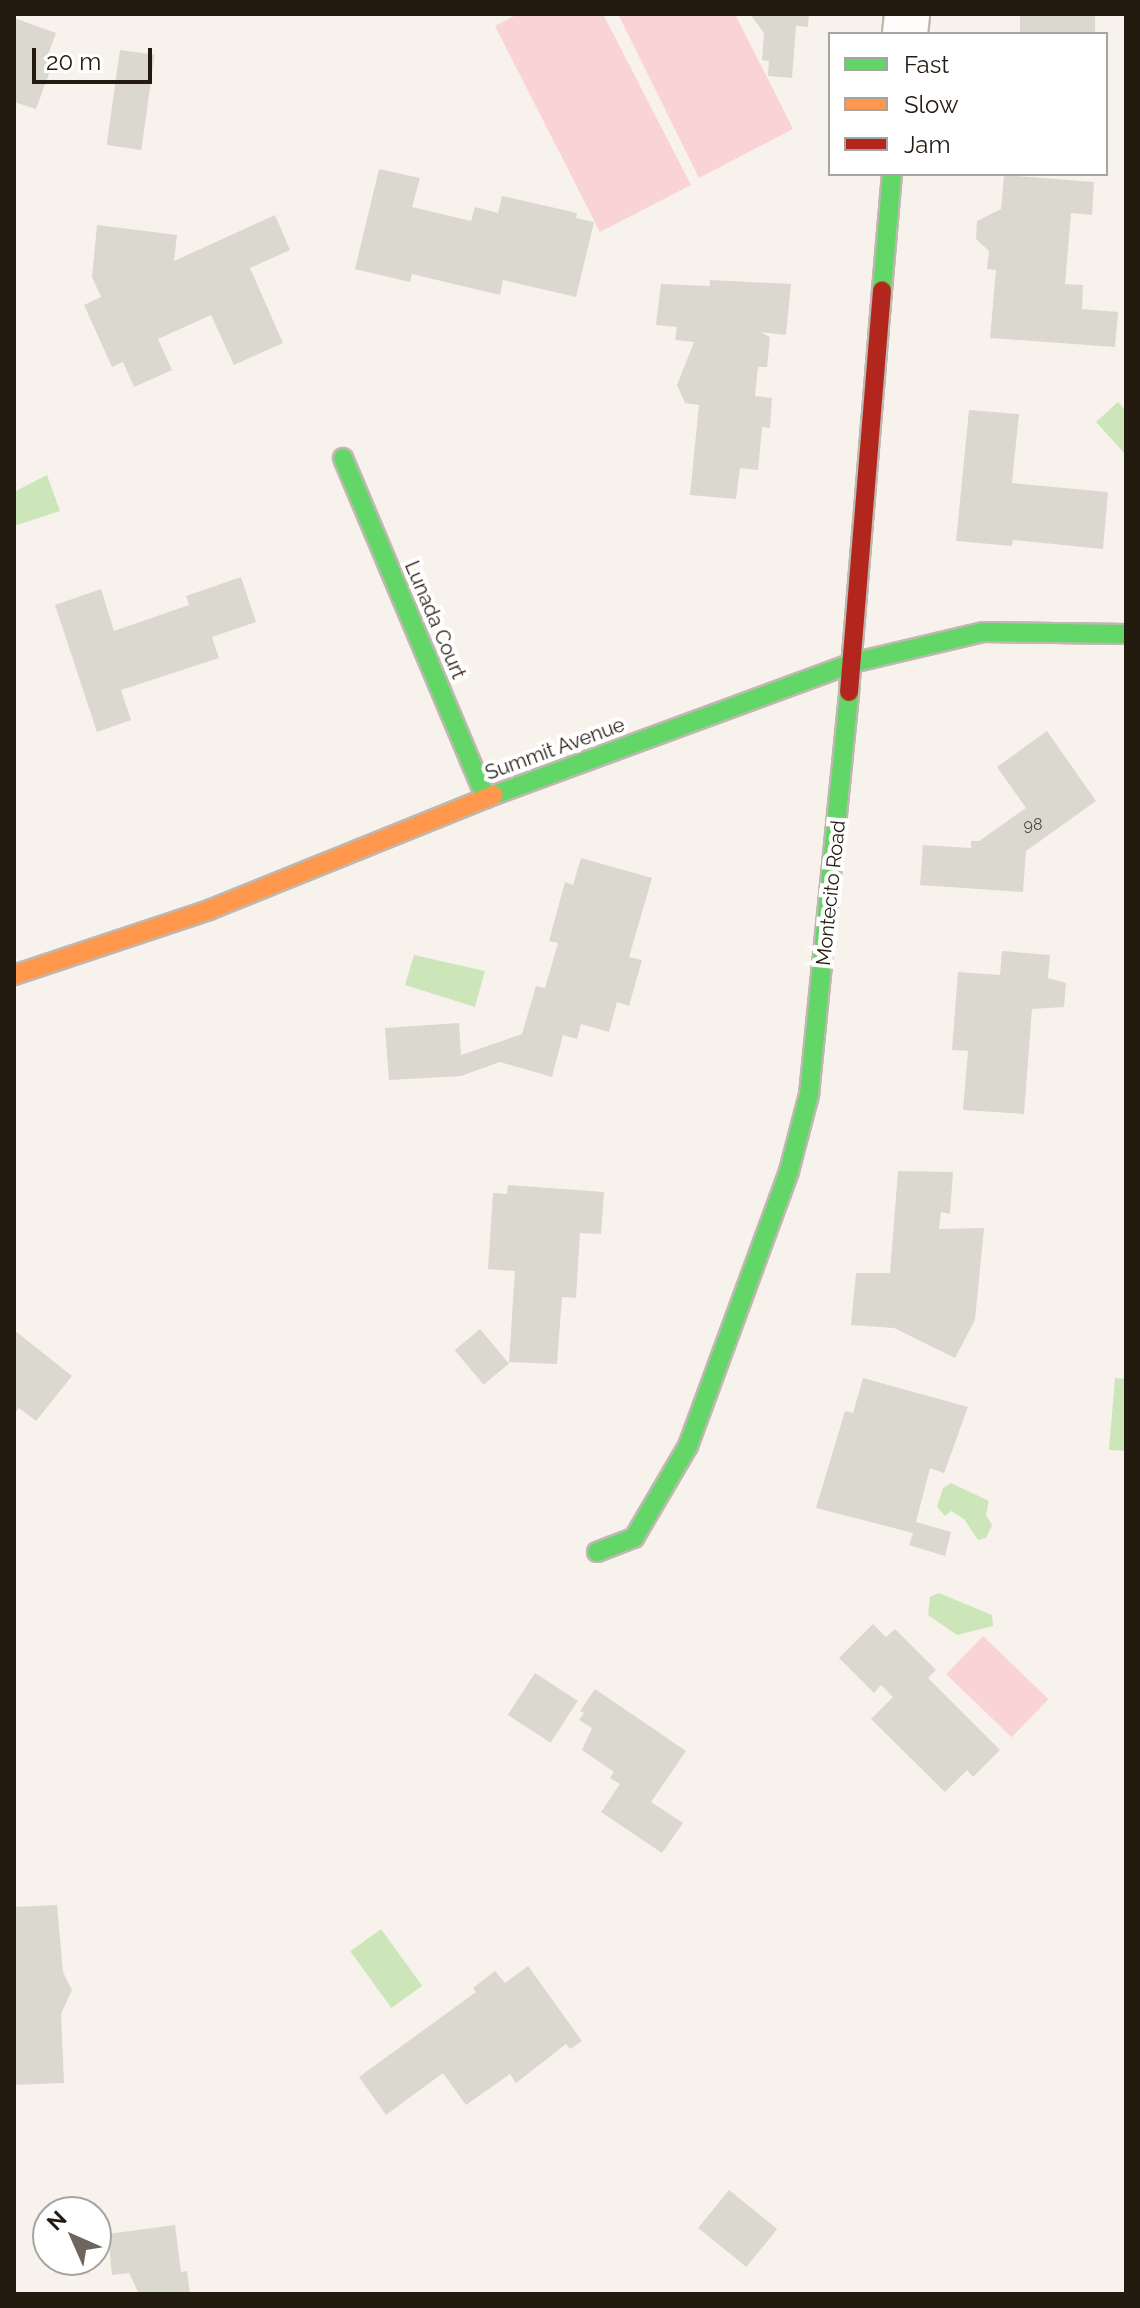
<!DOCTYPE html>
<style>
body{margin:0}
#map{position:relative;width:1140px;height:2308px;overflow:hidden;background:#f8f2ec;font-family:Raleway,sans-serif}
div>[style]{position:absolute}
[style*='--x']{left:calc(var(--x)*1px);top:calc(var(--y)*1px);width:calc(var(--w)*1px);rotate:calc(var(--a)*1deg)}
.green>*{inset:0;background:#fad3d4;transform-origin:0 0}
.water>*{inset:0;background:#cce6ba;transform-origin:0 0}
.building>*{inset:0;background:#dbd8cf;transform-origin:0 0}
.roads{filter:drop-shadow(2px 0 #bfb8b0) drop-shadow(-2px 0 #bfb8b0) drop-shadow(0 2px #bfb8b0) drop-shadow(0 -2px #bfb8b0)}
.street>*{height:44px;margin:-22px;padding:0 22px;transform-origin:22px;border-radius:22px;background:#fefdfc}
.fast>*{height:18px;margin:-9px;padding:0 9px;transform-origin:9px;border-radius:9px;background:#63d668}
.slow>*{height:18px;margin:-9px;padding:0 9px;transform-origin:9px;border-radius:9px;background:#ff974d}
.jam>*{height:18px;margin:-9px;padding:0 9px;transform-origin:9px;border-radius:9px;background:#b3261e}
span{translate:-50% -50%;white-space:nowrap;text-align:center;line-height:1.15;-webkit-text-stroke:8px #fff;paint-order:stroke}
.number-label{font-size:16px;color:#514a3f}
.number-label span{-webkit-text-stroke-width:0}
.street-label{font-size:20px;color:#231b0f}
.frame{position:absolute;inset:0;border:16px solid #231b0f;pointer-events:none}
.legend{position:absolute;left:828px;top:32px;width:280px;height:144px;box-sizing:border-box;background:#fff;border:2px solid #a7a49f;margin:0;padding:10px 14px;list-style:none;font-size:24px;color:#231b0f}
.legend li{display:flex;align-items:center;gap:16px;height:40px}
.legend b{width:40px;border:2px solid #a7a49f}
.north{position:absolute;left:32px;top:2196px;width:80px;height:80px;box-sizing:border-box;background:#fff;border:2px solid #a7a49f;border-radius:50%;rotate:315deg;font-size:22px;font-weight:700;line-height:32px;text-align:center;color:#231b0f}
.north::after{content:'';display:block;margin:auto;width:28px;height:36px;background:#6e665c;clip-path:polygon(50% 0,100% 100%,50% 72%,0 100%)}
.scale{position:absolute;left:32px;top:48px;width:120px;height:36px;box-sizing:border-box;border:4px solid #231b0f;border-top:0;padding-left:10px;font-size:24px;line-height:28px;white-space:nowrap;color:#231b0f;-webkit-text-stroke:6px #fff;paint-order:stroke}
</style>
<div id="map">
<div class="green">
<i style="clip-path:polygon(518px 14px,603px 14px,691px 185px,600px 232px,495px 26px)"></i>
<i style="clip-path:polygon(618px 14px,735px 14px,793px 129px,699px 178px)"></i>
<i style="left:983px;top:1636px;width:91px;height:53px;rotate:44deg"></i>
</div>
<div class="water">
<i style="clip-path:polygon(1118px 402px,1126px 411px,1126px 455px,1096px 422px)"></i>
<i style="clip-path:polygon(47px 475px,60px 511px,14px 526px,14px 492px)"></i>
<i style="clip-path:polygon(414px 955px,485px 971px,475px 1007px,405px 985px)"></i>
<i style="clip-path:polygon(1115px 1378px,1126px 1379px,1126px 1451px,1109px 1450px)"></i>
<i style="clip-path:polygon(951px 1483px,989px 1501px,986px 1515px,992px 1525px,986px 1538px,978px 1540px,964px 1519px,951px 1511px,945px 1516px,937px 1507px,943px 1488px)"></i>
<i style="clip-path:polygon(939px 1593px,992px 1615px,993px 1626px,957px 1635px,928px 1615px,930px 1597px)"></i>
<i style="left:381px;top:1929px;width:70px;height:38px;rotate:54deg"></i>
</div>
<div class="building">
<i style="clip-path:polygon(750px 14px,809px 14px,808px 27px,796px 26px,792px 78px,768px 76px,769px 61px,762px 60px,764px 33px)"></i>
<i style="left:1020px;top:14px;width:75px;height:20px"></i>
<i style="clip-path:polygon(14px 18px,56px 33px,47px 57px,54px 60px,36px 109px,14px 102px)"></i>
<i style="left:120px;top:50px;width:35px;height:96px;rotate:8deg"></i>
<i style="clip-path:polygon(379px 169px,420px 178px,412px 207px,471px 221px,475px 207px,498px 213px,502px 196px,577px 213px,576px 218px,594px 222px,576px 297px,503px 280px,500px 295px,412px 274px,410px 282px,355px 269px)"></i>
<i style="clip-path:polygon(1004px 175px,1094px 182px,1092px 215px,1071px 213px,1065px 284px,1083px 285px,1082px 309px,1118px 312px,1115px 347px,990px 338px,996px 270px,987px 269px,989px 251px,976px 239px,977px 221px,1001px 209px)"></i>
<i style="clip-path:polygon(275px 215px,290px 250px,250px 268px,283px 343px,234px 365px,211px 315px,158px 339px,172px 370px,134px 387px,123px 362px,112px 367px,84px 305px,101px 297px,92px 277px,97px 225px,177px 235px,174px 261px)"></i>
<i style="clip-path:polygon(710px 280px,791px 284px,786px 335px,760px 332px,770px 337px,767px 367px,758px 367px,755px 396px,772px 398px,770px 428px,762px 427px,758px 470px,740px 468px,736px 499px,690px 495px,699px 405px,685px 403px,677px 385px,694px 342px,675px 340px,677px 327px,656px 325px,661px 284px,710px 286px)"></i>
<i style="clip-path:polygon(969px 410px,1019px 414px,1012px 483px,1108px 492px,1103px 549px,1013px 540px,1012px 546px,956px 541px)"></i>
<i style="clip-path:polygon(241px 577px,256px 622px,212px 637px,219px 658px,121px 690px,131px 720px,97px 732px,55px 605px,101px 589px,114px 631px,189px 605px,186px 596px)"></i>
<i style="clip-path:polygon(1047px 731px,1096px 801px,1026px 851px,1023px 892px,920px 885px,923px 845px,971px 848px,971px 841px,979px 841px,1026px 808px,997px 767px)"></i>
<i style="clip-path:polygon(581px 858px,652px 878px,629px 957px,642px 960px,629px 1006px,617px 1002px,609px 1032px,581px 1024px,577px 1039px,563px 1035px,552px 1077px,500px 1062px,461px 1076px,389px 1080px,385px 1028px,459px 1023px,461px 1055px,522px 1034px,536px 986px,545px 988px,558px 943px,549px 941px,565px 882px,573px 885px)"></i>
<i style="clip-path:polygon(1002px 951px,1050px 955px,1048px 978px,1066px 983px,1064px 1007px,1032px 1009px,1024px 1114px,963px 1110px,968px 1051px,952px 1050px,958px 972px,1000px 975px)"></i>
<i style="clip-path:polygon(898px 1171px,953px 1172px,950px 1214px,941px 1212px,939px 1229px,984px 1228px,975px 1320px,955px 1358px,894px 1328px,851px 1325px,856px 1273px,890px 1273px)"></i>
<i style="clip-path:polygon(508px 1185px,604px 1192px,601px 1234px,580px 1233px,576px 1298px,562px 1297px,557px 1364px,509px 1362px,515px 1271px,488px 1269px,493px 1193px,507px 1194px)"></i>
<i style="left:480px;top:1329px;width:45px;height:33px;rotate:50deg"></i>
<i style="clip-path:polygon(14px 1330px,72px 1376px,36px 1421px,19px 1408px,14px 1414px)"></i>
<i style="clip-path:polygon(863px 1378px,968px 1407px,944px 1473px,930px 1468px,916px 1522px,951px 1532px,945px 1556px,909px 1545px,913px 1533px,816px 1508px,845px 1411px,853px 1413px)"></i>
<i style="clip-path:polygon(873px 1624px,886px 1637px,895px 1629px,936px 1670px,928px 1678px,1000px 1750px,973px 1777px,967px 1770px,945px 1792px,871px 1719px,893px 1697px,881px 1685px,874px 1693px,839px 1658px)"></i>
<i style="left:535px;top:1673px;width:51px;height:50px;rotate:33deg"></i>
<i style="clip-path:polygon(595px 1689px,686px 1751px,651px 1802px,683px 1823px,662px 1853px,601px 1812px,620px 1784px,610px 1778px,614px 1772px,582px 1750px,592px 1728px,579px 1720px,584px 1713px,580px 1711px)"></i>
<i style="clip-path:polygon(57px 1905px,63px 1972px,72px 1990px,61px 2014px,64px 2083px,14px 2085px,14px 1907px)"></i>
<i style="clip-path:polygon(528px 1966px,582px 2041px,570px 2049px,566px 2044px,516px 2083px,510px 2074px,466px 2105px,443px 2073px,386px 2115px,359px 2077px,476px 1992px,473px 1988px,495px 1971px,505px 1983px)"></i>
<i style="left:729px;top:2190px;width:62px;height:49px;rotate:39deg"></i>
<i style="clip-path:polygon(175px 2225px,181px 2272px,187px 2271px,190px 2294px,139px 2294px,129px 2273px,112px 2275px,108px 2234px)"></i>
</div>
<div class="roads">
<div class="street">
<i style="--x:905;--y:34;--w:20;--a:-84"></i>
</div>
<div class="fast">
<i style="--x:882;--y:290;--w:116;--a:-85.1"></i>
<i style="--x:343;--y:458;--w:369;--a:67.2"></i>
<i style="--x:494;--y:795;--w:382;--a:-20.2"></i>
<i style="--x:852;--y:663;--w:135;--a:-13.3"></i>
<i style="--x:983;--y:632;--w:143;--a:0.8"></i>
<i style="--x:597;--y:1552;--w:40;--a:-21"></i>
<i style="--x:634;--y:1538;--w:107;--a:-59.6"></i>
<i style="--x:688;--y:1446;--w:293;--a:-69.8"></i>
<i style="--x:789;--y:1171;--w:79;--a:-75.3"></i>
<i style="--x:809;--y:1095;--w:405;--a:-84.3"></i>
</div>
<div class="slow">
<i style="--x:14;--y:975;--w:206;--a:-18.4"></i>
<i style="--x:209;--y:910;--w:307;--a:-22"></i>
</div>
<div class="jam">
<i style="--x:849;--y:692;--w:403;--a:-85.3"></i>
</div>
</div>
<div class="number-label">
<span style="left:1033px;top:825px">98</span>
</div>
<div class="street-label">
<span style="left:435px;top:620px;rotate:67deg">Lunada Court</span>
<span style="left:555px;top:749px;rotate:-20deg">Summit Avenue</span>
<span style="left:831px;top:893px;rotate:-84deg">Montecito Road</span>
</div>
<div class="frame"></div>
<ul class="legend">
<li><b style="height:10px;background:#63d668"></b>Fast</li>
<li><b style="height:10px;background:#ff974d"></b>Slow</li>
<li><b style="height:10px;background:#b3261e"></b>Jam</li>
</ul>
<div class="north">N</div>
<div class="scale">20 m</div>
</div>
